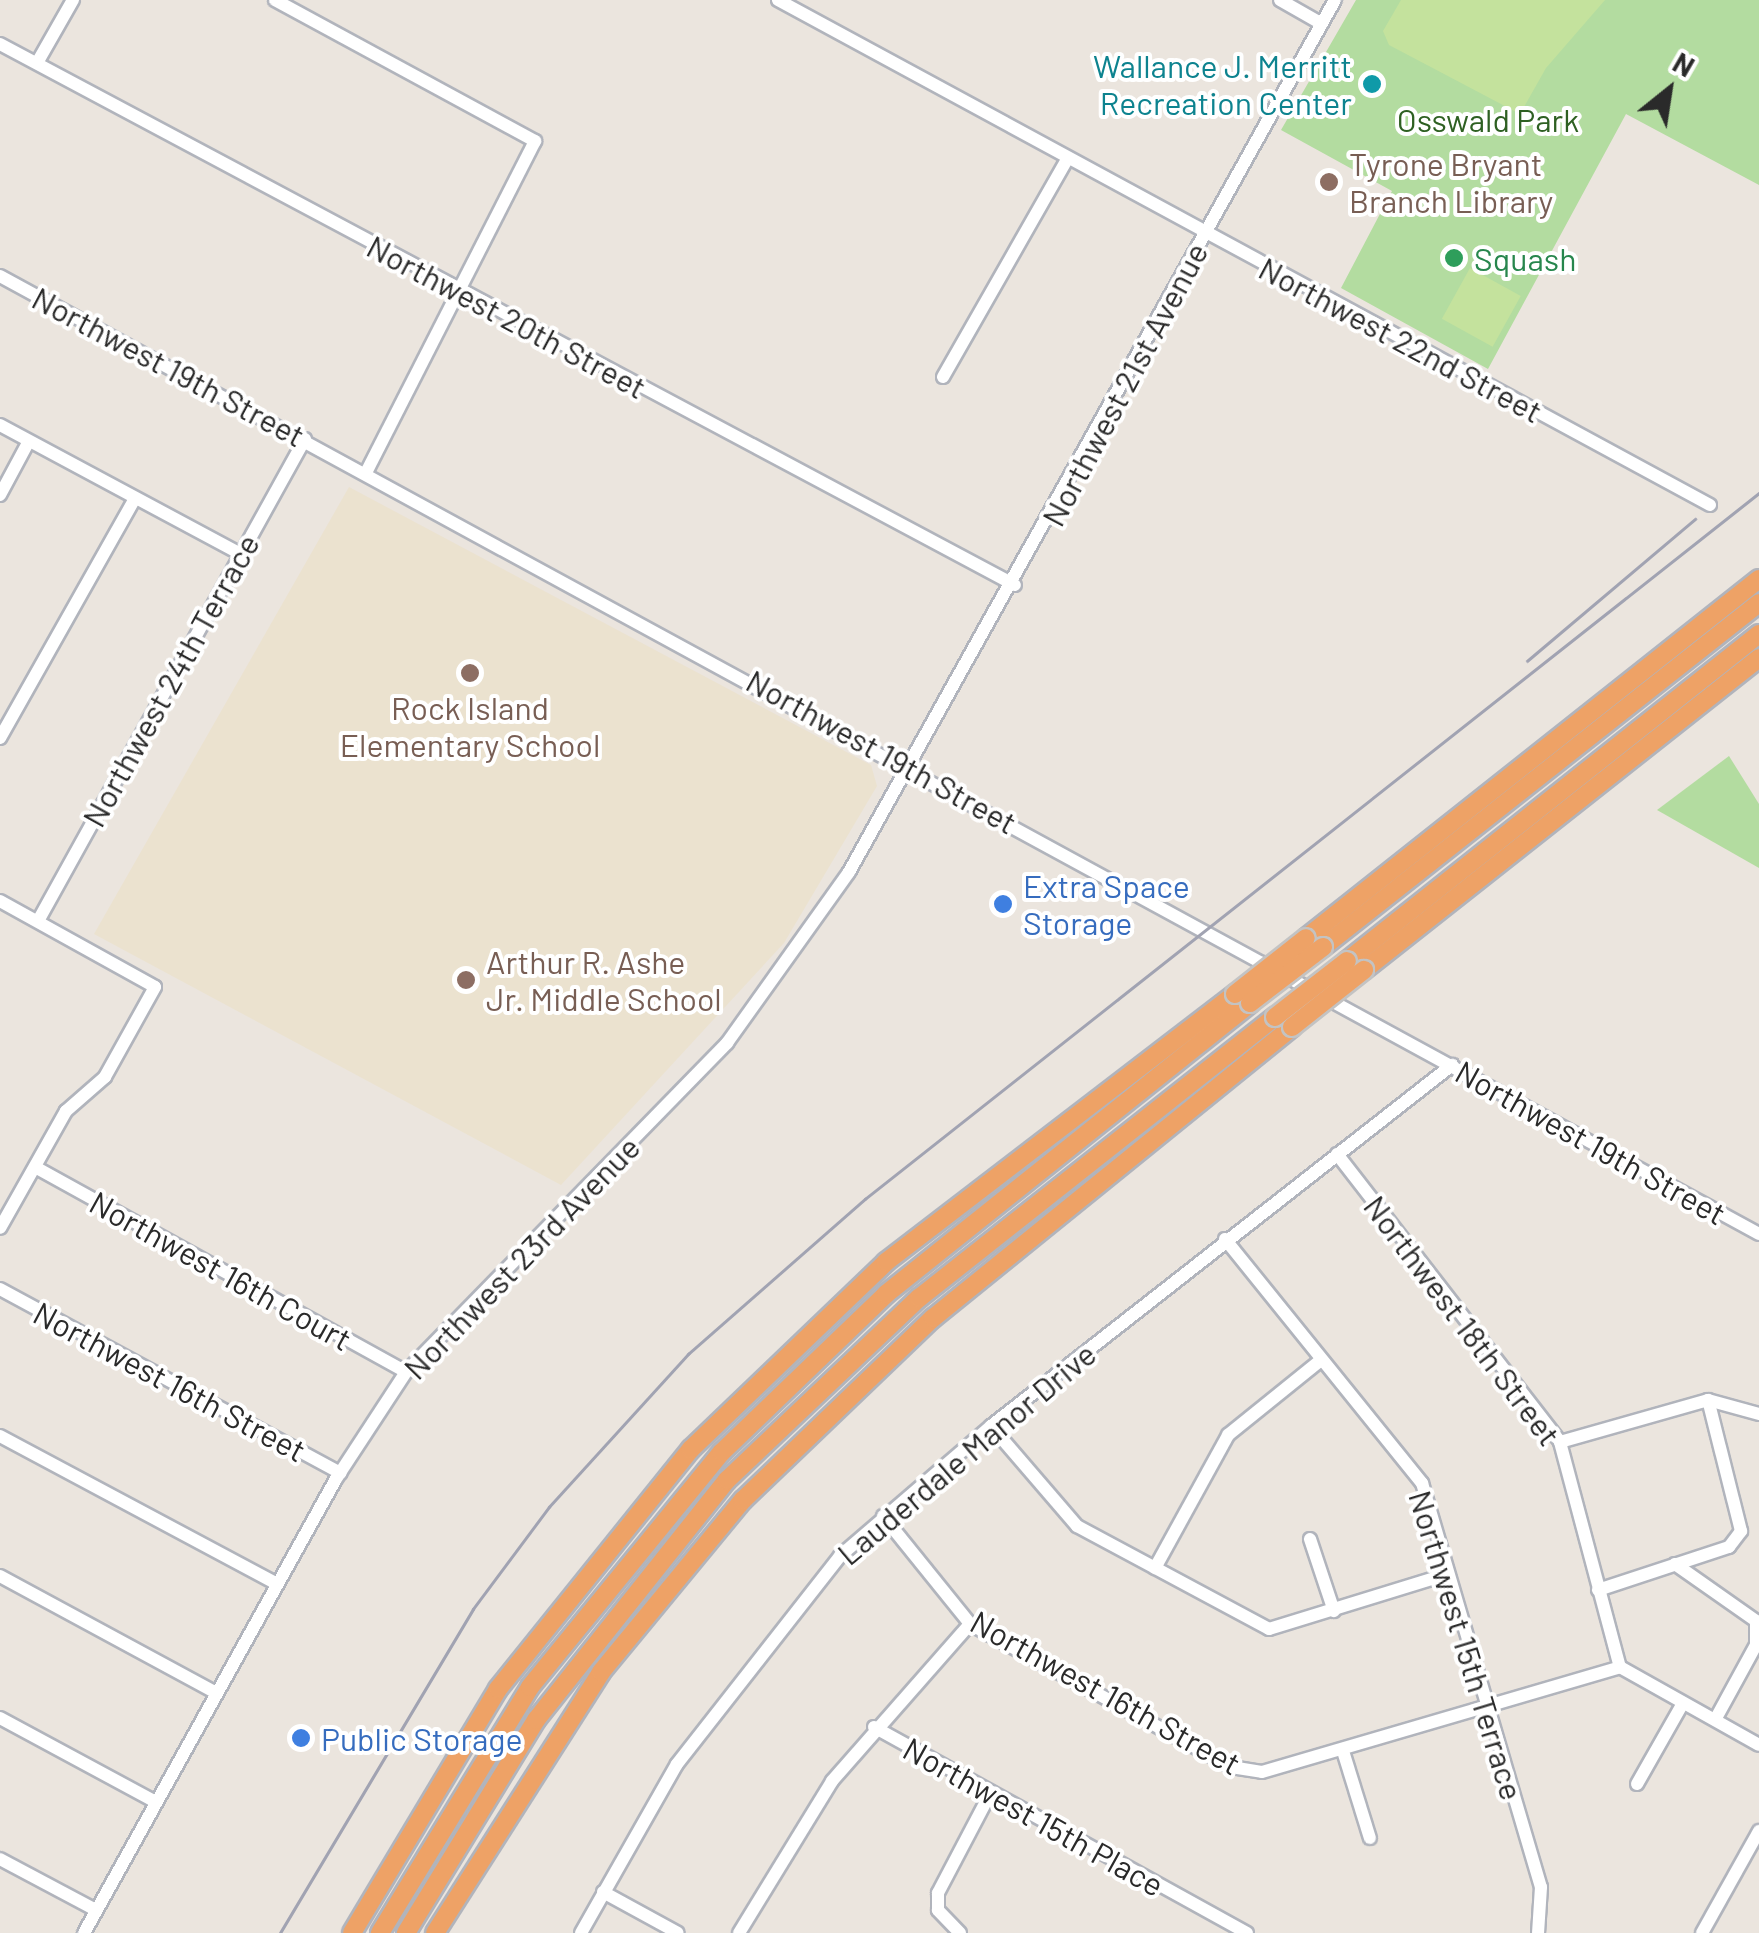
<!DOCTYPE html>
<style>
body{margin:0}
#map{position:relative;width:1759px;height:1933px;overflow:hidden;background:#ebe5de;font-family:Barlow,sans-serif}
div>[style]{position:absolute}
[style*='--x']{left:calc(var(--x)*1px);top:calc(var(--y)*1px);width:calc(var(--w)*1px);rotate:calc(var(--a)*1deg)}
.education>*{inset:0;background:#ebe2cf}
.green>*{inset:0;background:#b3dca0}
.pitch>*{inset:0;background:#c4e29d;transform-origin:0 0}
.roads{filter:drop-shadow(2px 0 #b1b4bc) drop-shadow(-2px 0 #b1b4bc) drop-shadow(0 2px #b1b4bc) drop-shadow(0 -2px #b1b4bc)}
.minor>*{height:12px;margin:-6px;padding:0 6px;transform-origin:6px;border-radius:6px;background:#fff}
.highway>*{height:18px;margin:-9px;padding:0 9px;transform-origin:9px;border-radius:9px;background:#eea266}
.rail>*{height:2.5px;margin:-1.25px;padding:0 1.25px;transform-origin:1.25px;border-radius:1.25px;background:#a1a3b2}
.bridges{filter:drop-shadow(2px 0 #c3c3c3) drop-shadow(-2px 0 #c3c3c3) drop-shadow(0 2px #c3c3c3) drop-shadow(0 -2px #c3c3c3)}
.highway-bridge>*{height:18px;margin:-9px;padding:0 9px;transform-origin:9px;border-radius:9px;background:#eea266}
.dots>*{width:28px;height:28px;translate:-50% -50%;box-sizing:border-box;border:5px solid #fff;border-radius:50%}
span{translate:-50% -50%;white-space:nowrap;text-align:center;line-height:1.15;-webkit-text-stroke:8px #fff;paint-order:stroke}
.culture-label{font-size:32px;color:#0d838f}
.right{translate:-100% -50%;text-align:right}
.park-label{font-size:32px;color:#2e6022}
.education-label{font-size:32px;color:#785e54}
.left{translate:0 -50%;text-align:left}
.leisure-label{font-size:32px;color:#27864d}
.street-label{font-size:32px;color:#2a2a2a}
.shop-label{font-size:32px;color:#366cbe}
.north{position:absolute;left:1619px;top:40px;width:100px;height:100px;-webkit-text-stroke:8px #fff;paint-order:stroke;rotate:30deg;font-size:28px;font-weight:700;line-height:40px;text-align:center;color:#2a2a2a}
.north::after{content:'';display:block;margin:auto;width:35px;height:45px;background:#2a2a2a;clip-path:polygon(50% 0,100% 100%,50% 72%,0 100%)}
</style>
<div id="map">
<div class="education">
<i style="clip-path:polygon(349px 487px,871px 765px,877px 786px,784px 943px,561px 1185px,94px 934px)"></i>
</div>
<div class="green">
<i style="clip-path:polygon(1356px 0,1759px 0,1759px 185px,1626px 114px,1488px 369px,1341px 288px,1392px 191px,1281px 130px)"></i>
<i style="clip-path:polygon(1729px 756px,1759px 804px,1759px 868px,1657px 810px)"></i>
</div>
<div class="pitch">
<i style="clip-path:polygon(1401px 0,1605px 0,1546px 68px,1520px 114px,1389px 45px,1383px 31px)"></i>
<i style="left:1470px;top:268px;width:58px;height:58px;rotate:29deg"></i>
</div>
<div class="roads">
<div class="minor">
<i style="--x:275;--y:0;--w:296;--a:28.5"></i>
<i style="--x:535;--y:141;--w:370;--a:117"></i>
<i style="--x:778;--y:0;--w:1060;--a:28.45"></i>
<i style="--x:1280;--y:0;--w:48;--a:29.7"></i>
<i style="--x:0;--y:44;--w:1150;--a:28.06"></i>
<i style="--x:37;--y:63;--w:73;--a:-60.3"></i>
<i style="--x:0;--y:276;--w:2003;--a:28.57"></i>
<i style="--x:943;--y:377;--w:250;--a:-60.3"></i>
<i style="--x:0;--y:425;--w:271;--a:28.2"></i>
<i style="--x:0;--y:495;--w:61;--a:-61.8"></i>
<i style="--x:0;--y:738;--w:275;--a:-60.6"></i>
<i style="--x:0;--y:901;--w:177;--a:29"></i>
<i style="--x:155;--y:987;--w:103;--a:119.1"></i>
<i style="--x:105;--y:1077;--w:52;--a:138.9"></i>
<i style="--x:66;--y:1111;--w:134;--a:119.4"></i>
<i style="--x:38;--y:921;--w:551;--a:-61.02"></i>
<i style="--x:1337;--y:1154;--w:364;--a:52.2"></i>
<i style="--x:1560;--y:1442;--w:233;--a:75.1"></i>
<i style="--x:35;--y:1167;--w:424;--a:28.9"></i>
<i style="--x:1225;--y:1239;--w:314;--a:51.1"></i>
<i style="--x:1422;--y:1483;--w:421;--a:73.6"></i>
<i style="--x:1541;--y:1887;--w:46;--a:93.7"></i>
<i style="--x:0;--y:1289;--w:387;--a:28.4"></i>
<i style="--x:991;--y:1426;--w:132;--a:49.3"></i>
<i style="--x:1077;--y:1526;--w:218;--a:28.2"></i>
<i style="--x:1269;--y:1629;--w:187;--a:-17.1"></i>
<i style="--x:0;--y:1436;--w:314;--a:28.1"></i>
<i style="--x:1560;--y:1442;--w:154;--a:-15.8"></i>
<i style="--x:1708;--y:1400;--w:53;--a:15.4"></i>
<i style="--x:883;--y:1516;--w:139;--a:51.1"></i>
<i style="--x:970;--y:1624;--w:298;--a:28.7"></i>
<i style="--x:1231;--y:1767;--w:31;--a:9"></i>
<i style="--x:1262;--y:1772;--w:373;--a:-16.3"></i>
<i style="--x:1620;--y:1667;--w:159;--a:29.3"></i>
<i style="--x:1310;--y:1539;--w:76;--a:71.6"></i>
<i style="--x:1675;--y:1564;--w:99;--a:35.1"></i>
<i style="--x:1756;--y:1621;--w:24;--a:90"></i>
<i style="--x:1756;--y:1645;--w:85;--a:118.7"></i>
<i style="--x:1155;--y:1568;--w:152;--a:-61.2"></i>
<i style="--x:1228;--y:1435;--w:119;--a:-38.9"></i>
<i style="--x:0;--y:1576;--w:246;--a:28.4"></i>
<i style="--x:1598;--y:1590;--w:138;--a:-18.2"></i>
<i style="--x:1729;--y:1547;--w:20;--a:-53"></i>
<i style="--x:1741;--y:1531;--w:135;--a:-104.1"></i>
<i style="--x:0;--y:1718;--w:177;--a:28.3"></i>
<i style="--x:874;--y:1727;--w:426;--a:28.9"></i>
<i style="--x:1343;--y:1751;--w:91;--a:72.8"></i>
<i style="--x:1637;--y:1784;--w:93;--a:-60.4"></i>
<i style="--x:0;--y:1859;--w:109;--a:28"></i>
<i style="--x:603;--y:1892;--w:85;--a:28.7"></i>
<i style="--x:84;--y:1933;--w:519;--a:-60.97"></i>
<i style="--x:336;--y:1479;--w:128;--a:-56.8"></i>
<i style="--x:406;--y:1372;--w:460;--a:-45.7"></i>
<i style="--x:727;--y:1043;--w:210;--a:-54.5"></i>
<i style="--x:849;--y:872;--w:998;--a:-60.87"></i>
<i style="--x:581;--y:1933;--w:194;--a:-60.4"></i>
<i style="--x:677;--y:1764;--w:264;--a:-51.9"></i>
<i style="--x:840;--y:1556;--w:199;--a:-40.7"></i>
<i style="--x:991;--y:1426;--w:586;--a:-38.06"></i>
<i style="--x:739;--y:1933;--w:178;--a:-58.5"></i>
<i style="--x:832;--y:1781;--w:209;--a:-48.7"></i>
<i style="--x:960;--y:1933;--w:32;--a:-134"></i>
<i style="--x:938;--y:1910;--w:17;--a:-90"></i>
<i style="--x:938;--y:1893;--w:114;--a:-62.3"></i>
<i style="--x:1702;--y:1933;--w:117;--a:-60.8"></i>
</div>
<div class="highway">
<i style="--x:1306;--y:938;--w:578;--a:-38.4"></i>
<i style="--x:1323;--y:947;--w:555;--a:-38.27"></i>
<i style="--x:1347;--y:961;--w:526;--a:-38.44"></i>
<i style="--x:1364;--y:970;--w:503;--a:-38.3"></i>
<i style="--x:352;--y:1933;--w:284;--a:-59.1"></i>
<i style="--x:498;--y:1689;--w:308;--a:-51.2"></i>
<i style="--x:691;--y:1449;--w:270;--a:-43.8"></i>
<i style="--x:886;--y:1262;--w:440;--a:-37.5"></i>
<i style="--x:380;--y:1933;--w:288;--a:-58.6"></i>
<i style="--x:530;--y:1687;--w:303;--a:-50.8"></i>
<i style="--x:722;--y:1452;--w:228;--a:-43.9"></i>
<i style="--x:886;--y:1294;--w:466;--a:-38.6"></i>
<i style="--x:406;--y:1933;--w:250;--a:-58.6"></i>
<i style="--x:536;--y:1720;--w:307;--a:-51.5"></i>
<i style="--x:727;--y:1480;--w:265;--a:-43.5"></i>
<i style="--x:919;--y:1298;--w:454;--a:-38.3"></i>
<i style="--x:435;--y:1933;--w:309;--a:-57.5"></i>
<i style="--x:601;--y:1672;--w:223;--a:-50.5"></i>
<i style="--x:743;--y:1500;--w:263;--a:-43.8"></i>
<i style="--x:933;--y:1318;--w:462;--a:-39"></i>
</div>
</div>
<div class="rail">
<i style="--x:1527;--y:661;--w:220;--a:-40.2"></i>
<i style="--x:280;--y:1933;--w:377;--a:-59.2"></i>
<i style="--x:473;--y:1609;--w:127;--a:-53.3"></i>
<i style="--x:549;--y:1507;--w:207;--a:-47.7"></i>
<i style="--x:688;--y:1354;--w:235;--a:-41.2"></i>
<i style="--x:865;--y:1199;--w:1139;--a:-38.3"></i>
</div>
<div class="bridges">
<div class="highway-bridge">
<i style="--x:1235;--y:994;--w:90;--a:-38.3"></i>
<i style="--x:1250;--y:1003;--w:92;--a:-37.5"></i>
<i style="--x:1275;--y:1017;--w:91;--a:-37.9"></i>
<i style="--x:1292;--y:1027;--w:92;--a:-38.4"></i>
</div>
</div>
<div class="dots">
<i style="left:1372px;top:84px;background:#0f9aa8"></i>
<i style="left:1329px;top:182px;background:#8d6e63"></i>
<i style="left:1454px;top:258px;background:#2e9e5b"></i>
<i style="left:470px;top:673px;background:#8d6e63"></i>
<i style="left:1003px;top:904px;background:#3f7fe0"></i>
<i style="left:466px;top:980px;background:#8d6e63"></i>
<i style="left:301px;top:1738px;background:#3f7fe0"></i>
</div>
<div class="culture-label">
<span class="right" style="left:1352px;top:84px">Wallance J. Merritt<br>Recreation Center</span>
</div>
<div class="park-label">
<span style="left:1488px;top:119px">Osswald Park</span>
</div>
<div class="education-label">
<span class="left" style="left:1349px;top:182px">Tyrone Bryant<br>Branch Library</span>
<span style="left:470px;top:726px">Rock Island<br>Elementary School</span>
<span class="left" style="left:486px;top:980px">Arthur R. Ashe<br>Jr. Middle School</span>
</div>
<div class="leisure-label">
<span class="left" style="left:1474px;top:258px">Squash</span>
</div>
<div class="street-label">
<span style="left:507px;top:316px;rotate:28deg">Northwest 20th Street</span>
<span style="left:1401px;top:339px;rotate:28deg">Northwest 22nd Street</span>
<span style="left:169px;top:366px;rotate:28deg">Northwest 19th Street</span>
<span style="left:1124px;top:384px;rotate:-62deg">Northwest 21st Avenue</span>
<span style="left:170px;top:680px;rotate:-61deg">Northwest 24th Terrace</span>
<span style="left:882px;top:751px;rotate:29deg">Northwest 19th Street</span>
<span style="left:1591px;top:1142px;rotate:29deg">Northwest 19th Street</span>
<span style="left:521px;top:1257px;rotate:-46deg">Northwest 23rd Avenue</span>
<span style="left:221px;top:1270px;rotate:29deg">Northwest 16th Court</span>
<span style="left:1463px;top:1320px;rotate:53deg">Northwest 18th Street</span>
<span style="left:170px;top:1381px;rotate:28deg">Northwest 16th Street</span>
<span style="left:966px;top:1453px;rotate:-40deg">Lauderdale Manor Drive</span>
<span style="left:1467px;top:1645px;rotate:73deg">Northwest 15th Terrace</span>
<span style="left:1106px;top:1692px;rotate:29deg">Northwest 16th Street</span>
<span style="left:1034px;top:1816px;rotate:29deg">Northwest 15th Place</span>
</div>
<div class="shop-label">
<span class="left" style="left:1023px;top:904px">Extra Space<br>Storage</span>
<span class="left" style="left:321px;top:1738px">Public Storage</span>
</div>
<div class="north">N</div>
</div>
